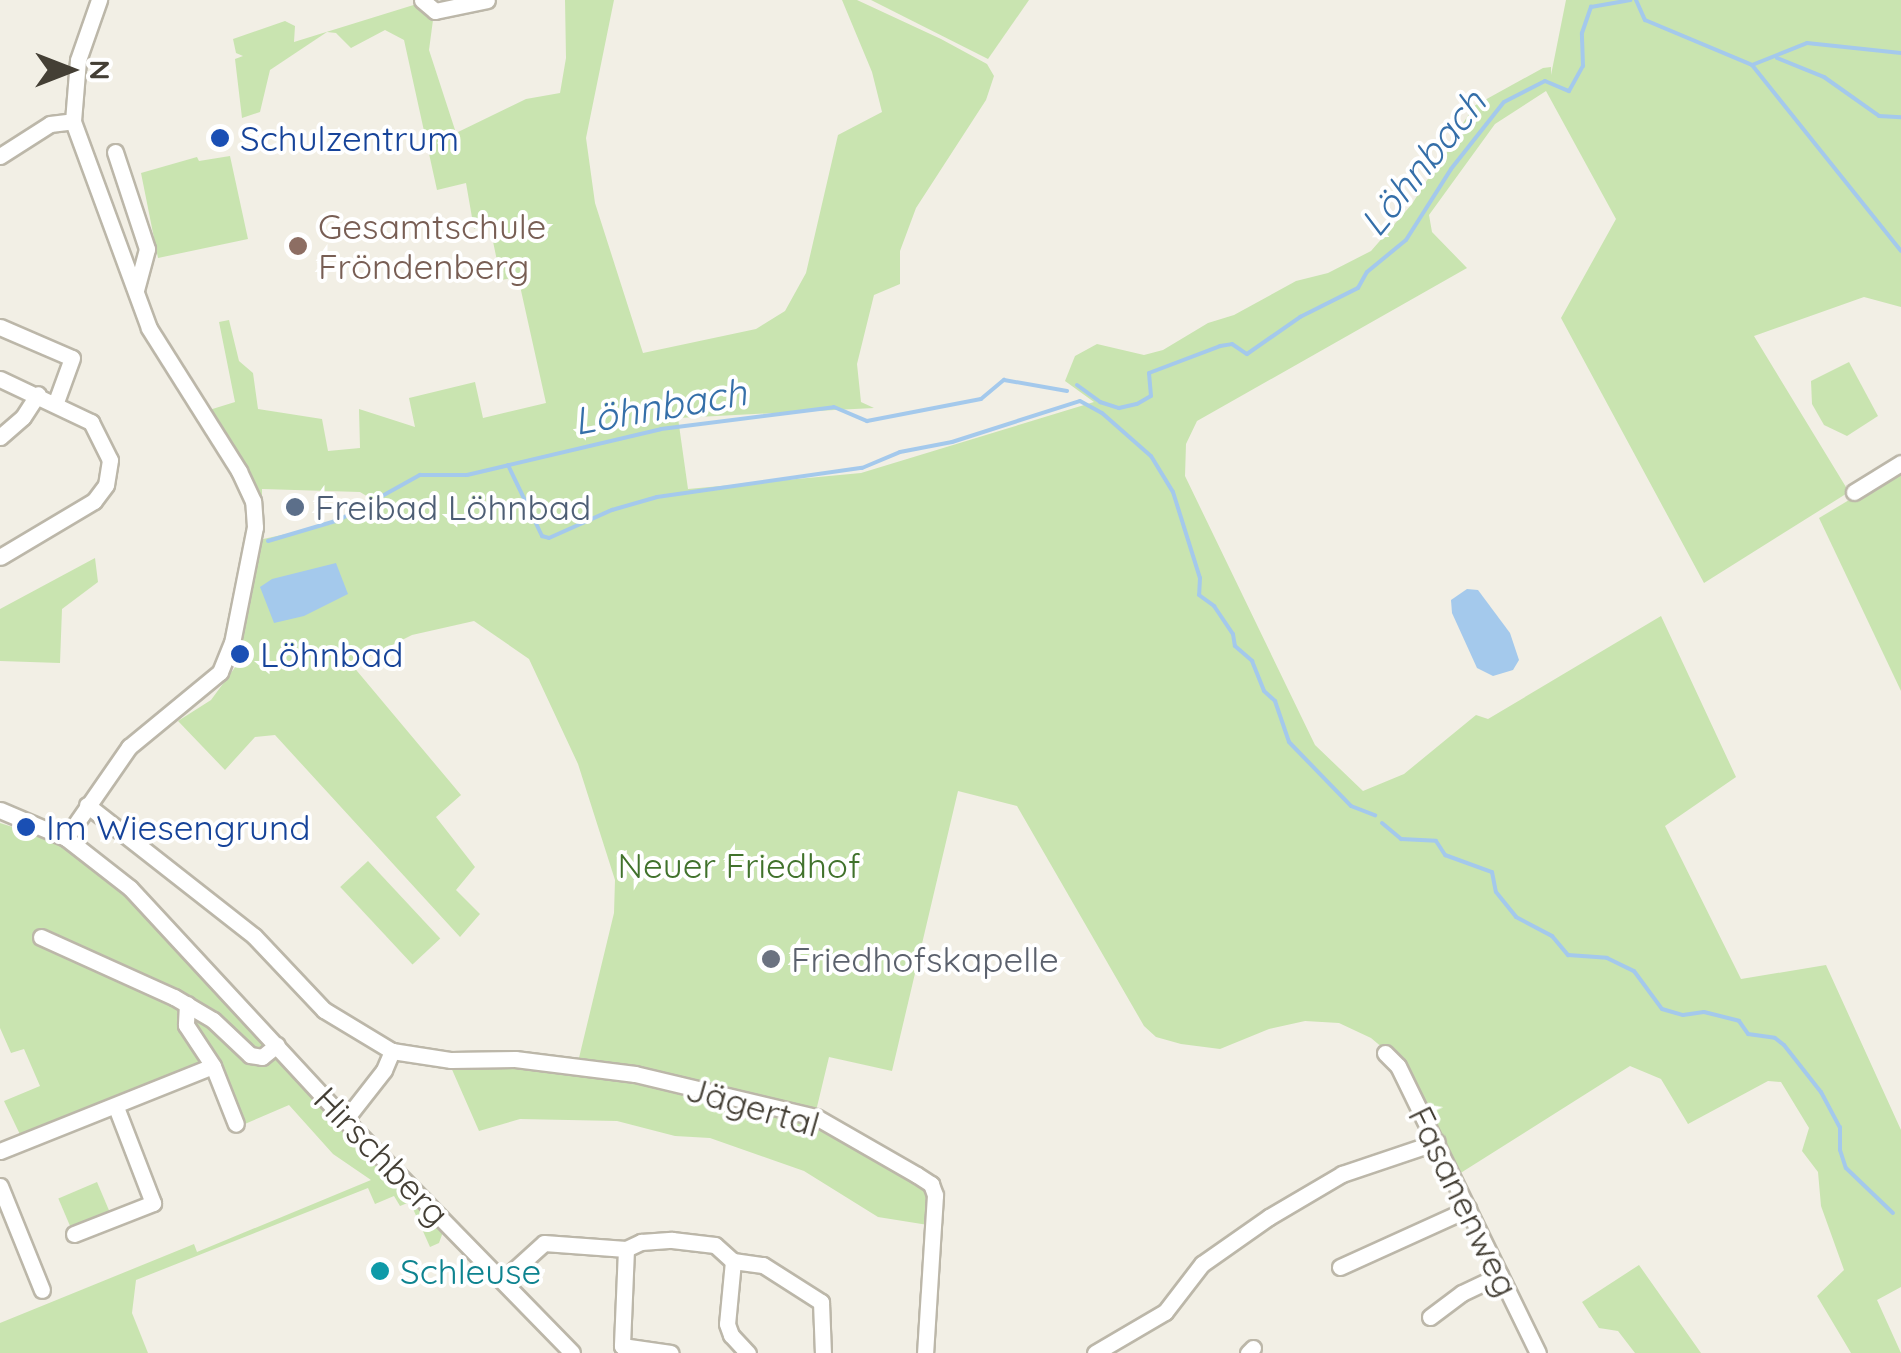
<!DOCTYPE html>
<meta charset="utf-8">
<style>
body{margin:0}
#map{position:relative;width:1901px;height:1353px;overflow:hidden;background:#f2efe5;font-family:Quicksand,sans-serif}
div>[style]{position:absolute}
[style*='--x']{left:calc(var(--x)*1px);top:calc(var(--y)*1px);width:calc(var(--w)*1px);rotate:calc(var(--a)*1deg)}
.green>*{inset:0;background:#c9e4b0;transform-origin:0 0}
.water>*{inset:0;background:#a4c9ec}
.stream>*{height:4px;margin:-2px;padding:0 2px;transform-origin:2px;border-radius:2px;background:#a4c9ec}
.roads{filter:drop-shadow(2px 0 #bcb7a9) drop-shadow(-2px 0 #bcb7a9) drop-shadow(0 2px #bcb7a9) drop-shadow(0 -2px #bcb7a9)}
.minor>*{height:15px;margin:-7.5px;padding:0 7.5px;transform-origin:7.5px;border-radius:7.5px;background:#fff}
.dots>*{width:28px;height:28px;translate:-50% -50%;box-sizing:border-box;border:5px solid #fff;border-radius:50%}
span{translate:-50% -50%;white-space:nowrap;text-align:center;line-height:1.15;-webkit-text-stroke:8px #fff;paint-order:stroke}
.transit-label{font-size:35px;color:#164399}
.left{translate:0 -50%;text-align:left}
.education-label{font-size:35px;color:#785e54}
.service-label{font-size:35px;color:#4e5e75}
.park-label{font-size:35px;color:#41722c}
.worship-label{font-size:35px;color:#5b616d}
.street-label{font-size:35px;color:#443f35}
.culture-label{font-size:35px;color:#0d838f}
.water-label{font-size:38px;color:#356fa9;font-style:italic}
.north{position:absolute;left:20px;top:20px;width:100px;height:100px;-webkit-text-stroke:8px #fff;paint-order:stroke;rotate:90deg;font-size:28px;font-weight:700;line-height:40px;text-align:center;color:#443f35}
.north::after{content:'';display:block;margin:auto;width:35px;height:45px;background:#443f35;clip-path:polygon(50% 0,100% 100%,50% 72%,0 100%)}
</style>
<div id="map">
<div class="green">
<i style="clip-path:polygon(565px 0,614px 0,586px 138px,595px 203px,643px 353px,756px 329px,785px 311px,806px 273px,838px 135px,882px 112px,872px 72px,842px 0,857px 0,941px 39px,987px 64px,994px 76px,986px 100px,916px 208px,900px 251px,900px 284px,874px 295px,857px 364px,861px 402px,874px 408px,678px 418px,688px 489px,861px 473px,1094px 402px,1065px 381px,1075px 356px,1097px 344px,1144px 355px,1163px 350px,1208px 323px,1234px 315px,1296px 281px,1328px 273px,1371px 251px,1412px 204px,1474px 106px,1543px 68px,1551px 67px,1551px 75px,1566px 0,1901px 0,1901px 307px,1864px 297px,1754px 336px,1849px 492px,1704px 583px,1561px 318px,1616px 219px,1546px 91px,1495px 124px,1429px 215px,1432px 232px,1467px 268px,1197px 421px,1186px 444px,1185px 476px,1315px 745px,1363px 791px,1404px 774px,1476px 715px,1488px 719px,1661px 616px,1736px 777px,1665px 826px,1741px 979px,1826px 965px,1901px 1130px,1901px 1287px,1877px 1300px,1901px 1353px,1851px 1353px,1817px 1296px,1844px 1270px,1821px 1206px,1818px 1172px,1802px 1151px,1809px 1128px,1781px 1082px,1768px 1081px,1688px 1124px,1661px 1079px,1630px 1066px,1459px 1174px,1402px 1064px,1371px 1038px,1339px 1023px,1305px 1021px,1269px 1029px,1220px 1049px,1181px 1044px,1156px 1037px,1144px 1026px,1017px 806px,958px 791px,892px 1071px,829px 1057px,816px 1111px,578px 1062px,614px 913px,615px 880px,578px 764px,529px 659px,474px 621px,412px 635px,352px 665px,461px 795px,436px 817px,475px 867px,456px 890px,480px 914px,460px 937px,275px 735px,255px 737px,225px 770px,178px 721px,211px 700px,236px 666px,250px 605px,243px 591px,254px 541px,332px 524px,375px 501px,360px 492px,262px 489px,262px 496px,257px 494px,236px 450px,206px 411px,235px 402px,219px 322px,229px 320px,239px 361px,253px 373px,258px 409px,322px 419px,328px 451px,360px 448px,359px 409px,415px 427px,409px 398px,475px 382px,483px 418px,546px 403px,518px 277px,501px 280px,490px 227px,474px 229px,466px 183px,437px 190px,404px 40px,385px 30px,351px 48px,336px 33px,327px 32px,270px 70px,260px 112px,242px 118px,235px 59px,243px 56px,236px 53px,233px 39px,285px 21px,295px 26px,294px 42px,420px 3px,433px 20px,429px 50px,456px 133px,526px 99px,560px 93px,566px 58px)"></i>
<i style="clip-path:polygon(871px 0,1029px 0,988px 59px)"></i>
<i style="clip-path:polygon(230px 156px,248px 239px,158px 258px,141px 173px,197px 157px,199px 161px)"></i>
<i style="clip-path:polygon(1849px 362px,1878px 416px,1847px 436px,1824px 425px,1812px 404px,1811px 381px)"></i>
<i style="clip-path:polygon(1901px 469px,1901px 691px,1819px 518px)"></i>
<i style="clip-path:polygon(95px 558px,98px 582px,62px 609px,60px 663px,0 661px,0 609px)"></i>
<i style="clip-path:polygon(0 823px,63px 843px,125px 894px,443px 1232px,439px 1243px,430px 1247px,410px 1202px,400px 1206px,394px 1196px,375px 1204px,368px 1188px,136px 1280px,132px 1313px,148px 1353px,0 1353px,0 1323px,194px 1244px,197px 1252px,371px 1180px,333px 1154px,289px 1105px,233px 1129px,210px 1073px,26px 1147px,4px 1101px,40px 1086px,24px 1049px,11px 1053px,0 1028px)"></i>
<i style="left:368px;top:861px;width:106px;height:38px;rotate:47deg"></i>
<i style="clip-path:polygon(450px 1065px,537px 1067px,644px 1080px,816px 1122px,929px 1189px,928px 1225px,878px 1217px,804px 1171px,710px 1138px,675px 1136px,617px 1121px,520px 1119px,479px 1131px)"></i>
<i style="left:97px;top:1182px;width:36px;height:42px;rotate:67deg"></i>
<i style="clip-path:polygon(1639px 1265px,1701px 1353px,1635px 1353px,1618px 1331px,1599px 1328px,1582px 1302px)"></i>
</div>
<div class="water">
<i style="clip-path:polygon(336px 563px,348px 594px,304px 616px,274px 623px,260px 587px,272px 579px)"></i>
<i style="clip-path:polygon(1467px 589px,1478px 590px,1510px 633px,1519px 660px,1513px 670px,1493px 676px,1477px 668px,1452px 613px,1451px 600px)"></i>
</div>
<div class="stream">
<i style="--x:1636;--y:0;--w:22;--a:66"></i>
<i style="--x:1645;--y:20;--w:116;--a:22.8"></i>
<i style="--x:1752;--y:65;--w:59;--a:-21.8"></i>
<i style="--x:1807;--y:43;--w:95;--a:6.1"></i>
<i style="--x:1777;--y:58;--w:51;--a:22"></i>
<i style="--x:1824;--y:77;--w:67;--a:35.3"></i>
<i style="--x:1879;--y:116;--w:22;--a:3"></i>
<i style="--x:1752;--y:65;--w:238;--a:51.3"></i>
<i style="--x:1077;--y:385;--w:29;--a:36"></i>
<i style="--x:1100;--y:402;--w:20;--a:18"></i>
<i style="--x:1119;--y:408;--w:18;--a:-13"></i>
<i style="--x:1137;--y:404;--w:16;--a:-30"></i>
<i style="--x:1151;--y:396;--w:23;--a:-95"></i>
<i style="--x:1149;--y:373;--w:76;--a:-20.8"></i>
<i style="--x:1220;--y:346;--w:12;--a:-9"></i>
<i style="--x:1232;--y:344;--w:18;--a:34"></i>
<i style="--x:1247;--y:354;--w:65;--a:-34.9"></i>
<i style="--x:1300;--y:317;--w:65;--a:-26.6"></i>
<i style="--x:1358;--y:288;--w:18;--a:-61"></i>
<i style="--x:1367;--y:272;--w:50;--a:-39.4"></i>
<i style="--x:1406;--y:240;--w:84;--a:-57.6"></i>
<i style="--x:1451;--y:169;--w:85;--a:-51.7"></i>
<i style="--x:1504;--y:102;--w:46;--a:-27.1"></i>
<i style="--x:1545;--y:81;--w:26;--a:23"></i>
<i style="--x:1569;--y:91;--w:29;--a:-61"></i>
<i style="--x:1583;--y:66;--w:33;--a:-92"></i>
<i style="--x:1582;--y:33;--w:28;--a:-71"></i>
<i style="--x:1591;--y:7;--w:40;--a:-10"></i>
<i style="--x:508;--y:465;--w:79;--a:64.4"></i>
<i style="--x:542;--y:536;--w:7;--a:16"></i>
<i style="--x:549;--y:538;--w:69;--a:-24"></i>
<i style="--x:612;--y:510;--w:47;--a:-16.1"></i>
<i style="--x:657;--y:497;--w:207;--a:-8.1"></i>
<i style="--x:862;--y:468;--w:41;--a:-22.8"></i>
<i style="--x:900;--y:452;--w:53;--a:-10.9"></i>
<i style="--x:952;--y:442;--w:134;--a:-17.8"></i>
<i style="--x:1080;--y:401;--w:25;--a:29"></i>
<i style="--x:1102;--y:413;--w:65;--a:41.3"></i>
<i style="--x:1151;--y:456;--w:42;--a:58.6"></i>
<i style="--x:1173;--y:492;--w:90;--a:72.6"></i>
<i style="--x:1200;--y:578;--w:17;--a:93"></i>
<i style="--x:1199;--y:595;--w:19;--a:36"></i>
<i style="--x:1214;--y:606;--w:34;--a:56"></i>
<i style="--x:1233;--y:634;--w:12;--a:81"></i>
<i style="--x:1235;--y:646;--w:23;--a:41"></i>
<i style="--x:1252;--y:661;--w:32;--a:68"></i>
<i style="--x:1264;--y:691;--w:15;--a:42"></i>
<i style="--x:1275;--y:701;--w:43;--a:71.1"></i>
<i style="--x:1289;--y:742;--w:89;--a:45.9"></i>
<i style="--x:1351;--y:806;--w:26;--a:21"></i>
<i style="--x:268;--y:541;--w:74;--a:-16.5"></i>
<i style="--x:339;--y:520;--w:93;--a:-29.1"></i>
<i style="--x:420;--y:475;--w:47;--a:0"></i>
<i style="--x:467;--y:475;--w:199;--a:-13.3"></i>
<i style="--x:661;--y:429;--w:174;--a:-7.2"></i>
<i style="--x:834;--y:407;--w:36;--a:23"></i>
<i style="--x:867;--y:421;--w:116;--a:-10.9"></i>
<i style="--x:981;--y:399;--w:30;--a:-40"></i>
<i style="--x:1004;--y:380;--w:64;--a:9.9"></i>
<i style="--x:1382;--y:823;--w:25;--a:40"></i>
<i style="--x:1401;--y:839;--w:35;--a:3"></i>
<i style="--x:1436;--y:841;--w:17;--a:57"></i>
<i style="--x:1445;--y:855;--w:50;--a:19.9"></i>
<i style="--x:1492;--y:872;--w:20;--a:79"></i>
<i style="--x:1496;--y:892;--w:32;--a:51"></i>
<i style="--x:1516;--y:917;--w:41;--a:27.8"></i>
<i style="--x:1552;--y:936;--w:25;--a:50"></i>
<i style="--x:1568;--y:955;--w:39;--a:4"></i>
<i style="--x:1607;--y:958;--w:30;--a:26"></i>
<i style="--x:1634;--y:971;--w:47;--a:53.6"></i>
<i style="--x:1662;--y:1009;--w:22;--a:16"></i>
<i style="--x:1683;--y:1015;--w:21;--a:-8"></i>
<i style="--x:1704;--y:1012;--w:36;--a:14"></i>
<i style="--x:1739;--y:1021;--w:16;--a:55"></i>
<i style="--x:1748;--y:1034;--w:27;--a:8"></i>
<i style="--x:1775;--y:1038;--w:11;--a:38"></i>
<i style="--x:1784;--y:1045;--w:60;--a:51.8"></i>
<i style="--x:1821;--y:1092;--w:40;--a:62"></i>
<i style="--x:1840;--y:1127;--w:23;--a:90"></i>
<i style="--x:1840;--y:1150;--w:19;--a:72"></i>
<i style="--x:1846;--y:1168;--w:65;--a:43.8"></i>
</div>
<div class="roads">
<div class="minor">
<i style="--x:422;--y:0;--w:17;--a:40"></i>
<i style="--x:435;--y:11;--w:53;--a:-11.9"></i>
<i style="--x:115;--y:152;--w:102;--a:71.7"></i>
<i style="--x:147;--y:249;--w:42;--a:105"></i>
<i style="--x:0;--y:156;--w:59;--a:-32.6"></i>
<i style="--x:50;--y:124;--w:23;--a:-7"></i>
<i style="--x:0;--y:327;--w:78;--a:23.3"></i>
<i style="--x:72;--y:358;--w:47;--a:110"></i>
<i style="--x:0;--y:379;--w:101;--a:25.3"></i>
<i style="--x:91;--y:422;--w:42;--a:63.4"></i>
<i style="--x:110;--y:460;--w:25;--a:99"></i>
<i style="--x:106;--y:485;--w:20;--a:127"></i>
<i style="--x:94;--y:501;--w:109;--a:149.2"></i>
<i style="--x:0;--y:437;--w:30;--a:-41"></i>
<i style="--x:23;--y:417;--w:27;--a:-57"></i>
<i style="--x:1854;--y:492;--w:55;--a:-31.7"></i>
<i style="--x:87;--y:805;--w:212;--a:38.1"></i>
<i style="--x:254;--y:936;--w:102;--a:46.6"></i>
<i style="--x:324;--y:1010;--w:79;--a:31.1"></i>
<i style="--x:392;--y:1051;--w:60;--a:8.7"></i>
<i style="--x:451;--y:1060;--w:64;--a:-0.9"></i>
<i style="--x:515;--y:1059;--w:121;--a:7.1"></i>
<i style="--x:635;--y:1074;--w:186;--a:13.4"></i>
<i style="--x:816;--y:1117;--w:116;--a:29.9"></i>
<i style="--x:917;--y:1175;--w:17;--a:33"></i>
<i style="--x:931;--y:1184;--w:12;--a:70"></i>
<i style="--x:935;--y:1195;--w:158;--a:93.6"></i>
<i style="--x:0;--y:810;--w:72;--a:23"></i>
<i style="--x:66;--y:838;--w:81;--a:38"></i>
<i style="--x:130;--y:888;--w:316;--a:47.2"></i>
<i style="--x:345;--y:1120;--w:325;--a:45.7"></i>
<i style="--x:66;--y:838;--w:111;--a:-55.3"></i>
<i style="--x:129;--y:747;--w:118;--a:-39.5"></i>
<i style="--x:220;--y:672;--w:31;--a:-68"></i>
<i style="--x:232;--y:643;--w:118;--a:-78.8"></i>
<i style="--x:255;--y:527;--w:26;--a:-94"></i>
<i style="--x:253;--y:501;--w:33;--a:-115"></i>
<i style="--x:239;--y:471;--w:169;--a:-122.2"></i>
<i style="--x:149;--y:328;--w:221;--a:-110.2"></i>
<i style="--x:73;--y:121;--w:61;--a:-85.3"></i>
<i style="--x:78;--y:60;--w:64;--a:-70.7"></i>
<i style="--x:41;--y:937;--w:146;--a:24.3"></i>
<i style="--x:174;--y:997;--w:45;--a:30.5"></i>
<i style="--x:213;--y:1020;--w:51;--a:43.4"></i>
<i style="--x:250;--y:1055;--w:12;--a:9"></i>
<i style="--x:262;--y:1057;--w:19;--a:-39"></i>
<i style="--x:187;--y:1004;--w:21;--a:93"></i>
<i style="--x:186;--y:1025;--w:49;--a:56.6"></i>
<i style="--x:1385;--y:1053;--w:18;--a:45"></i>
<i style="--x:1398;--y:1066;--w:319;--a:64"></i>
<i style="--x:345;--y:1120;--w:63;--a:-52"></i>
<i style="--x:384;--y:1070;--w:21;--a:-67"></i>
<i style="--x:0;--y:1151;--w:229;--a:-21.8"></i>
<i style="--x:213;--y:1066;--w:62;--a:68.4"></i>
<i style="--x:0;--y:1186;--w:112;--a:68"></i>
<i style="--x:74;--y:1234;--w:85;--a:-21.4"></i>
<i style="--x:153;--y:1203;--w:103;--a:-111.1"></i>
<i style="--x:626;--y:1249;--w:97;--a:92.4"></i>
<i style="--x:622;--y:1346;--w:49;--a:8.1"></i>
<i style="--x:733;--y:1261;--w:63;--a:95.4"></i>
<i style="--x:727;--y:1324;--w:12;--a:70"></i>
<i style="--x:731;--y:1335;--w:25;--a:47"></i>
<i style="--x:1340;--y:1267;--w:141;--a:-24.4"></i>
<i style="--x:503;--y:1280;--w:55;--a:-42.1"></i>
<i style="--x:544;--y:1243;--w:82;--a:4.2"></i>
<i style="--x:626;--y:1249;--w:17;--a:-25"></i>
<i style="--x:641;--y:1242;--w:31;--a:-4"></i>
<i style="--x:672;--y:1240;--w:43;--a:6.6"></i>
<i style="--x:715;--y:1245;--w:24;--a:42"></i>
<i style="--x:733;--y:1261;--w:30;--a:8"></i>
<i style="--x:763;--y:1265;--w:69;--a:32.5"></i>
<i style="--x:821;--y:1302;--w:51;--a:87.8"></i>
<i style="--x:1430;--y:1317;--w:40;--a:-37"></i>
<i style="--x:1462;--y:1293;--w:42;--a:-25.3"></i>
<i style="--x:1095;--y:1353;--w:81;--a:-30.4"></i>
<i style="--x:1165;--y:1312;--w:61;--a:-52.4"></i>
<i style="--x:1202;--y:1264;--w:82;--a:-35"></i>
<i style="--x:1269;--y:1217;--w:85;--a:-30.5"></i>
<i style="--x:1342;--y:1174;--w:100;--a:-18.6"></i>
<i style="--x:1248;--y:1353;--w:7;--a:-45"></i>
</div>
</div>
<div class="dots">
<i style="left:220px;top:138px;background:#1a4fb4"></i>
<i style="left:298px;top:246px;background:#8d6e63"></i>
<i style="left:295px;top:507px;background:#5c6f8a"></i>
<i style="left:240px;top:654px;background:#1a4fb4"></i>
<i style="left:26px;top:827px;background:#1a4fb4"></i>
<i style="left:771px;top:959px;background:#6b7280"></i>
<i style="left:380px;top:1271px;background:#0f9aa8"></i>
</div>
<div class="transit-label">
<span class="left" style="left:240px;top:138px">Schulzentrum</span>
<span class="left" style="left:260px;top:654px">Löhnbad</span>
<span class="left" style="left:46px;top:827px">Im Wiesengrund</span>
</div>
<div class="education-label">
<span class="left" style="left:318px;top:246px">Gesamtschule<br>Fröndenberg</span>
</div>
<div class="service-label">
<span class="left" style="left:315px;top:507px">Freibad Löhnbad</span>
</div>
<div class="park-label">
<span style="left:739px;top:865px">Neuer Friedhof</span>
</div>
<div class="worship-label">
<span class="left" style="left:791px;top:959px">Friedhofskapelle</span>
</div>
<div class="street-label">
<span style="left:753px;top:1106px;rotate:16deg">Jägertal</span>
<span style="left:382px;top:1156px;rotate:46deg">Hirschberg</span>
<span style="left:1464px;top:1201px;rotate:64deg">Fasanenweg</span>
</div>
<div class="culture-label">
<span class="left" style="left:400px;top:1271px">Schleuse</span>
</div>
<div class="water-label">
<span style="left:1423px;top:163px;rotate:-51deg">Löhnbach</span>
<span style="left:660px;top:407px;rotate:-10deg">Löhnbach</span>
</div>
<div class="north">N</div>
</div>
